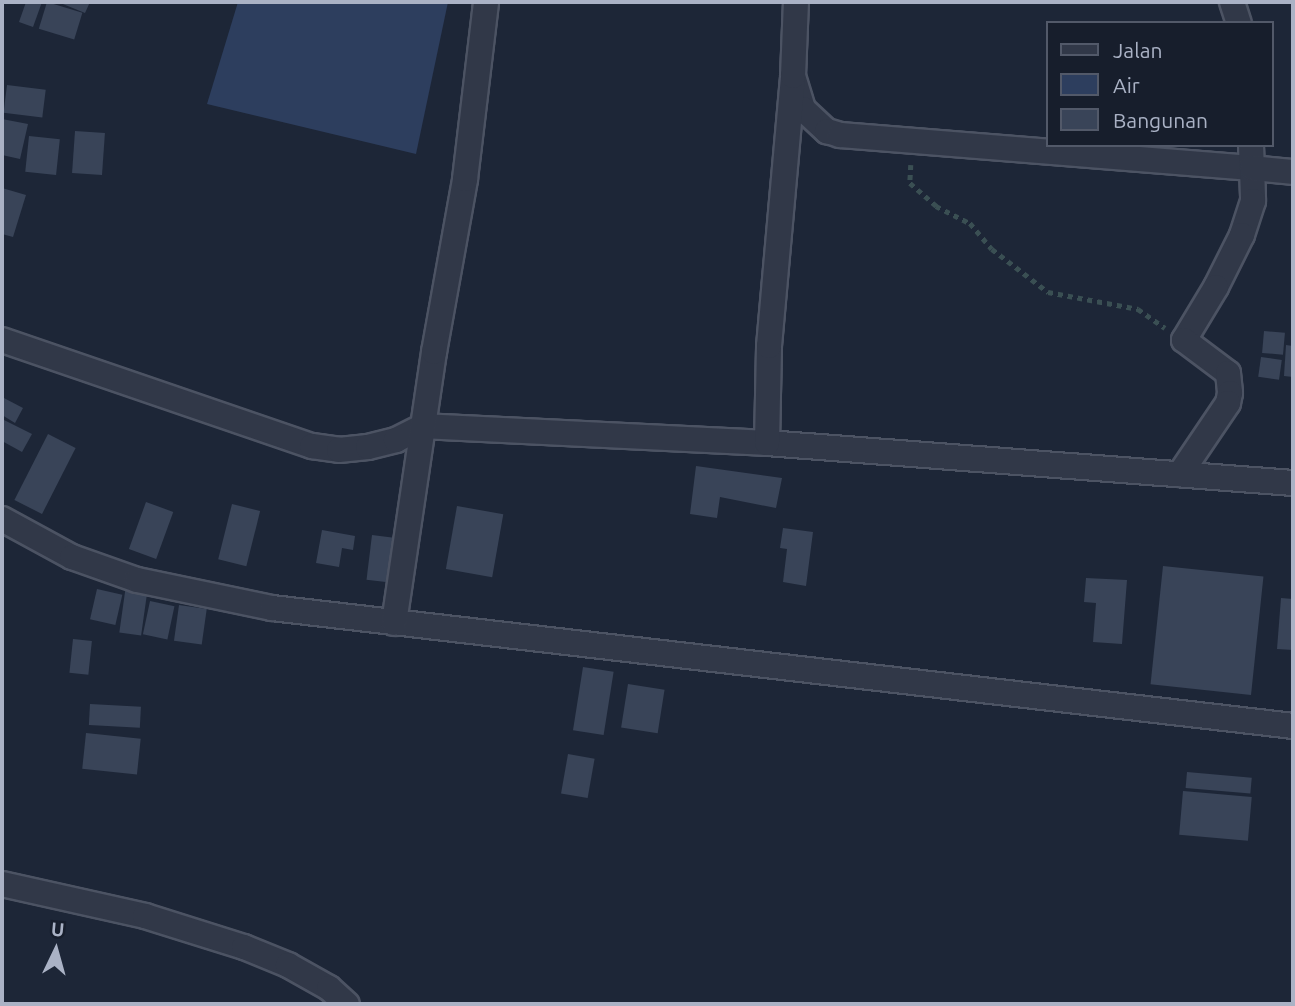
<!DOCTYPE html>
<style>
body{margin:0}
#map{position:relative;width:1295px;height:1006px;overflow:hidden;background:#1d2637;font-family:Ubuntu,sans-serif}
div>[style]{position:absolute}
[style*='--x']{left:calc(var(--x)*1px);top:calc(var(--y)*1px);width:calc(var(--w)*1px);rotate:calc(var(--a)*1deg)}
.water>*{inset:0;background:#2d3e5e}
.building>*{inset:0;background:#394458;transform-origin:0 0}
.path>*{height:4.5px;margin-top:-2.25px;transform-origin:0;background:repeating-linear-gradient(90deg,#3a4f53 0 5px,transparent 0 10px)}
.roads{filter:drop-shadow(2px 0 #4c5363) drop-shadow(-2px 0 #4c5363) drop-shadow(0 2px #4c5363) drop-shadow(0 -2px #4c5363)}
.minor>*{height:24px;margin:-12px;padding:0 12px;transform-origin:12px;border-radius:12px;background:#313848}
span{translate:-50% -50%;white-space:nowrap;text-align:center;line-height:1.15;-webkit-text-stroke:5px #171e2c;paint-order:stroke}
.frame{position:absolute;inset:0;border:4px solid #aab2c5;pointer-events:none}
.legend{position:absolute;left:1046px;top:21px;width:228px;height:126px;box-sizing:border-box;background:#171e2c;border:2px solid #525969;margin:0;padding:9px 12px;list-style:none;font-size:21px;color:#aab2c5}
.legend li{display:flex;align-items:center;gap:14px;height:35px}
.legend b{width:35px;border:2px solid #525969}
.north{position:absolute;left:21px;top:915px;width:70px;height:70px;-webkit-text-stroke:5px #171e2c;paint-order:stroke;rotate:5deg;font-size:19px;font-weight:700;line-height:28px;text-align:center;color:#aab2c5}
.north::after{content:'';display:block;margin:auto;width:24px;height:32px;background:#aab2c5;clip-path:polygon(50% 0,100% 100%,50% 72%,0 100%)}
</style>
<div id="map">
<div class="water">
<i style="clip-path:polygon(238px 2px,448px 2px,416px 154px,207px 104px)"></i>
</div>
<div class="building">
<i style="clip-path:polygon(26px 2px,42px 2px,33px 27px,19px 22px)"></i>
<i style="left:47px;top:2px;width:37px;height:28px;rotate:17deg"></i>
<i style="clip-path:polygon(58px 2px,90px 2px,85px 13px)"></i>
<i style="left:7px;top:85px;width:39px;height:28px;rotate:7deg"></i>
<i style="clip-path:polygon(2px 119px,28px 124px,20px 159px,2px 155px)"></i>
<i style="left:75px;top:131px;width:30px;height:42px;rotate:4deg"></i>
<i style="left:29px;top:136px;width:31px;height:36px;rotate:6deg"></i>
<i style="clip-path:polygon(2px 188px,26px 195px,13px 237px,2px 234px)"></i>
<i style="left:1264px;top:331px;width:21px;height:22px;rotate:5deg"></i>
<i style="clip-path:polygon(1286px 345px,1293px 346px,1293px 377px,1284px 376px)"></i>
<i style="left:1261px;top:357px;width:21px;height:20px;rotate:8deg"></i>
<i style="clip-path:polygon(2px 397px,23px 408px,15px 423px,2px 415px)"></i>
<i style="clip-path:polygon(2px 419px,32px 434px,22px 452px,2px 441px)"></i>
<i style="left:48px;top:434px;width:31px;height:74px;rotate:27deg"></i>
<i style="clip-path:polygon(696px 466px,782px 478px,776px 508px,720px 497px,717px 518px,690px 514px)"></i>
<i style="left:146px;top:502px;width:29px;height:50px;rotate:20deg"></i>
<i style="left:232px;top:504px;width:29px;height:57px;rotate:14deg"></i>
<i style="left:457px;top:506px;width:47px;height:64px;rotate:10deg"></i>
<i style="clip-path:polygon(783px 528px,813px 532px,806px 586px,783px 582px,787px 549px,780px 548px)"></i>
<i style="clip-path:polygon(322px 530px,355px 536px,353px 550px,342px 548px,339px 567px,316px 563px)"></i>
<i style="left:372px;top:535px;width:26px;height:45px;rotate:7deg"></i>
<i style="left:1163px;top:566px;width:101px;height:119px;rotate:6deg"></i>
<i style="clip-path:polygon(1086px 578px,1127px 580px,1122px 644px,1093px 642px,1096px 603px,1084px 602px)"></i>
<i style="left:126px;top:585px;width:22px;height:48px;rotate:8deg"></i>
<i style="left:97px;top:589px;width:26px;height:31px;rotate:13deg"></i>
<i style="clip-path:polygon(1281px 598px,1293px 599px,1293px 650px,1277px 649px)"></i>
<i style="left:150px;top:601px;width:25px;height:34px;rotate:12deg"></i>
<i style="left:179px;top:605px;width:28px;height:36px;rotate:8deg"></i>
<i style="left:73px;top:639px;width:19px;height:34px;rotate:6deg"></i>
<i style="left:583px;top:667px;width:31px;height:64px;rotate:9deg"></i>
<i style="left:628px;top:684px;width:37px;height:44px;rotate:9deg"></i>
<i style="left:90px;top:704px;width:51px;height:21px;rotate:3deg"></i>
<i style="left:86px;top:733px;width:55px;height:36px;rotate:6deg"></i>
<i style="left:568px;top:754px;width:27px;height:40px;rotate:10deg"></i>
<i style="left:1187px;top:772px;width:65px;height:16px;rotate:5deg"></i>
<i style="left:1183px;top:791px;width:69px;height:44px;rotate:5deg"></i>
</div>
<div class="path">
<i style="--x:911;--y:165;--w:18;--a:93"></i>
<i style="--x:910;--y:183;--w:35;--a:41"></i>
<i style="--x:936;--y:206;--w:38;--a:27"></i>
<i style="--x:970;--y:223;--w:34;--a:50"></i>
<i style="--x:992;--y:249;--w:71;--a:37.5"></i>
<i style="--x:1048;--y:292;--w:92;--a:10.7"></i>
<i style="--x:1138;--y:309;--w:33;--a:35"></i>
</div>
<div class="roads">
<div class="minor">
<i style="--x:1232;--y:2;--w:22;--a:72"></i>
<i style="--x:793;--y:76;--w:34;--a:73"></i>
<i style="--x:803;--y:109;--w:33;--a:43"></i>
<i style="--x:827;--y:131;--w:14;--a:17"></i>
<i style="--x:840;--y:135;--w:413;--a:4.6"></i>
<i style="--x:1252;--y:168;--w:33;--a:88"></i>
<i style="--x:1253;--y:201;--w:36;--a:108"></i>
<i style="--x:1242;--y:235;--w:58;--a:116.6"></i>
<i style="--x:1216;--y:287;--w:62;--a:121.1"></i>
<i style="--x:1184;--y:340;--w:55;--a:36.9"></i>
<i style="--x:1228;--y:373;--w:20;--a:84"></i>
<i style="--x:1230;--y:393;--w:10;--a:101"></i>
<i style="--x:1228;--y:403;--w:86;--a:124.1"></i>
<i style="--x:1251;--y:145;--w:23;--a:88"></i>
<i style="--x:1252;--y:168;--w:41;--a:5.6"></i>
<i style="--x:2;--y:340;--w:328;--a:18.9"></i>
<i style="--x:312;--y:446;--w:27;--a:8"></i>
<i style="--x:339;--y:450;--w:29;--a:-6"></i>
<i style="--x:368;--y:447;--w:29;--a:-14"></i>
<i style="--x:396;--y:440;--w:30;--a:-27"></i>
<i style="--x:423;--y:426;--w:344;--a:2.8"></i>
<i style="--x:767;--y:443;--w:528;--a:4.35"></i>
<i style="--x:767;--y:443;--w:97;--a:-88.8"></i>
<i style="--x:769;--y:346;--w:271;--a:-84.9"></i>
<i style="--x:793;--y:76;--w:74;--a:-87.7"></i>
<i style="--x:2;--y:519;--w:80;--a:28.5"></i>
<i style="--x:72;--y:557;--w:69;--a:19.5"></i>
<i style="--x:137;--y:580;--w:138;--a:11.7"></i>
<i style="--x:272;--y:608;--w:1028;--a:6.59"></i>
<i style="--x:394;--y:623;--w:274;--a:-81.6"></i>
<i style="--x:434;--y:352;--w:176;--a:-79.8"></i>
<i style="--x:465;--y:179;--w:178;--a:-83.2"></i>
<i style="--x:2;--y:884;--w:147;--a:12.6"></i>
<i style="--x:145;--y:916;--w:104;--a:17.4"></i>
<i style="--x:244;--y:947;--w:48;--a:22.2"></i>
<i style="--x:288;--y:965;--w:47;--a:29.3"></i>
<i style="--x:329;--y:988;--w:24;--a:42"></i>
</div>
</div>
<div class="frame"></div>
<ul class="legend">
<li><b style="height:9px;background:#313848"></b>Jalan</li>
<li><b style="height:19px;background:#2d3e5e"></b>Air</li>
<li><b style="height:19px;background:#394458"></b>Bangunan</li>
</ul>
<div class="north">U</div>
</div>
